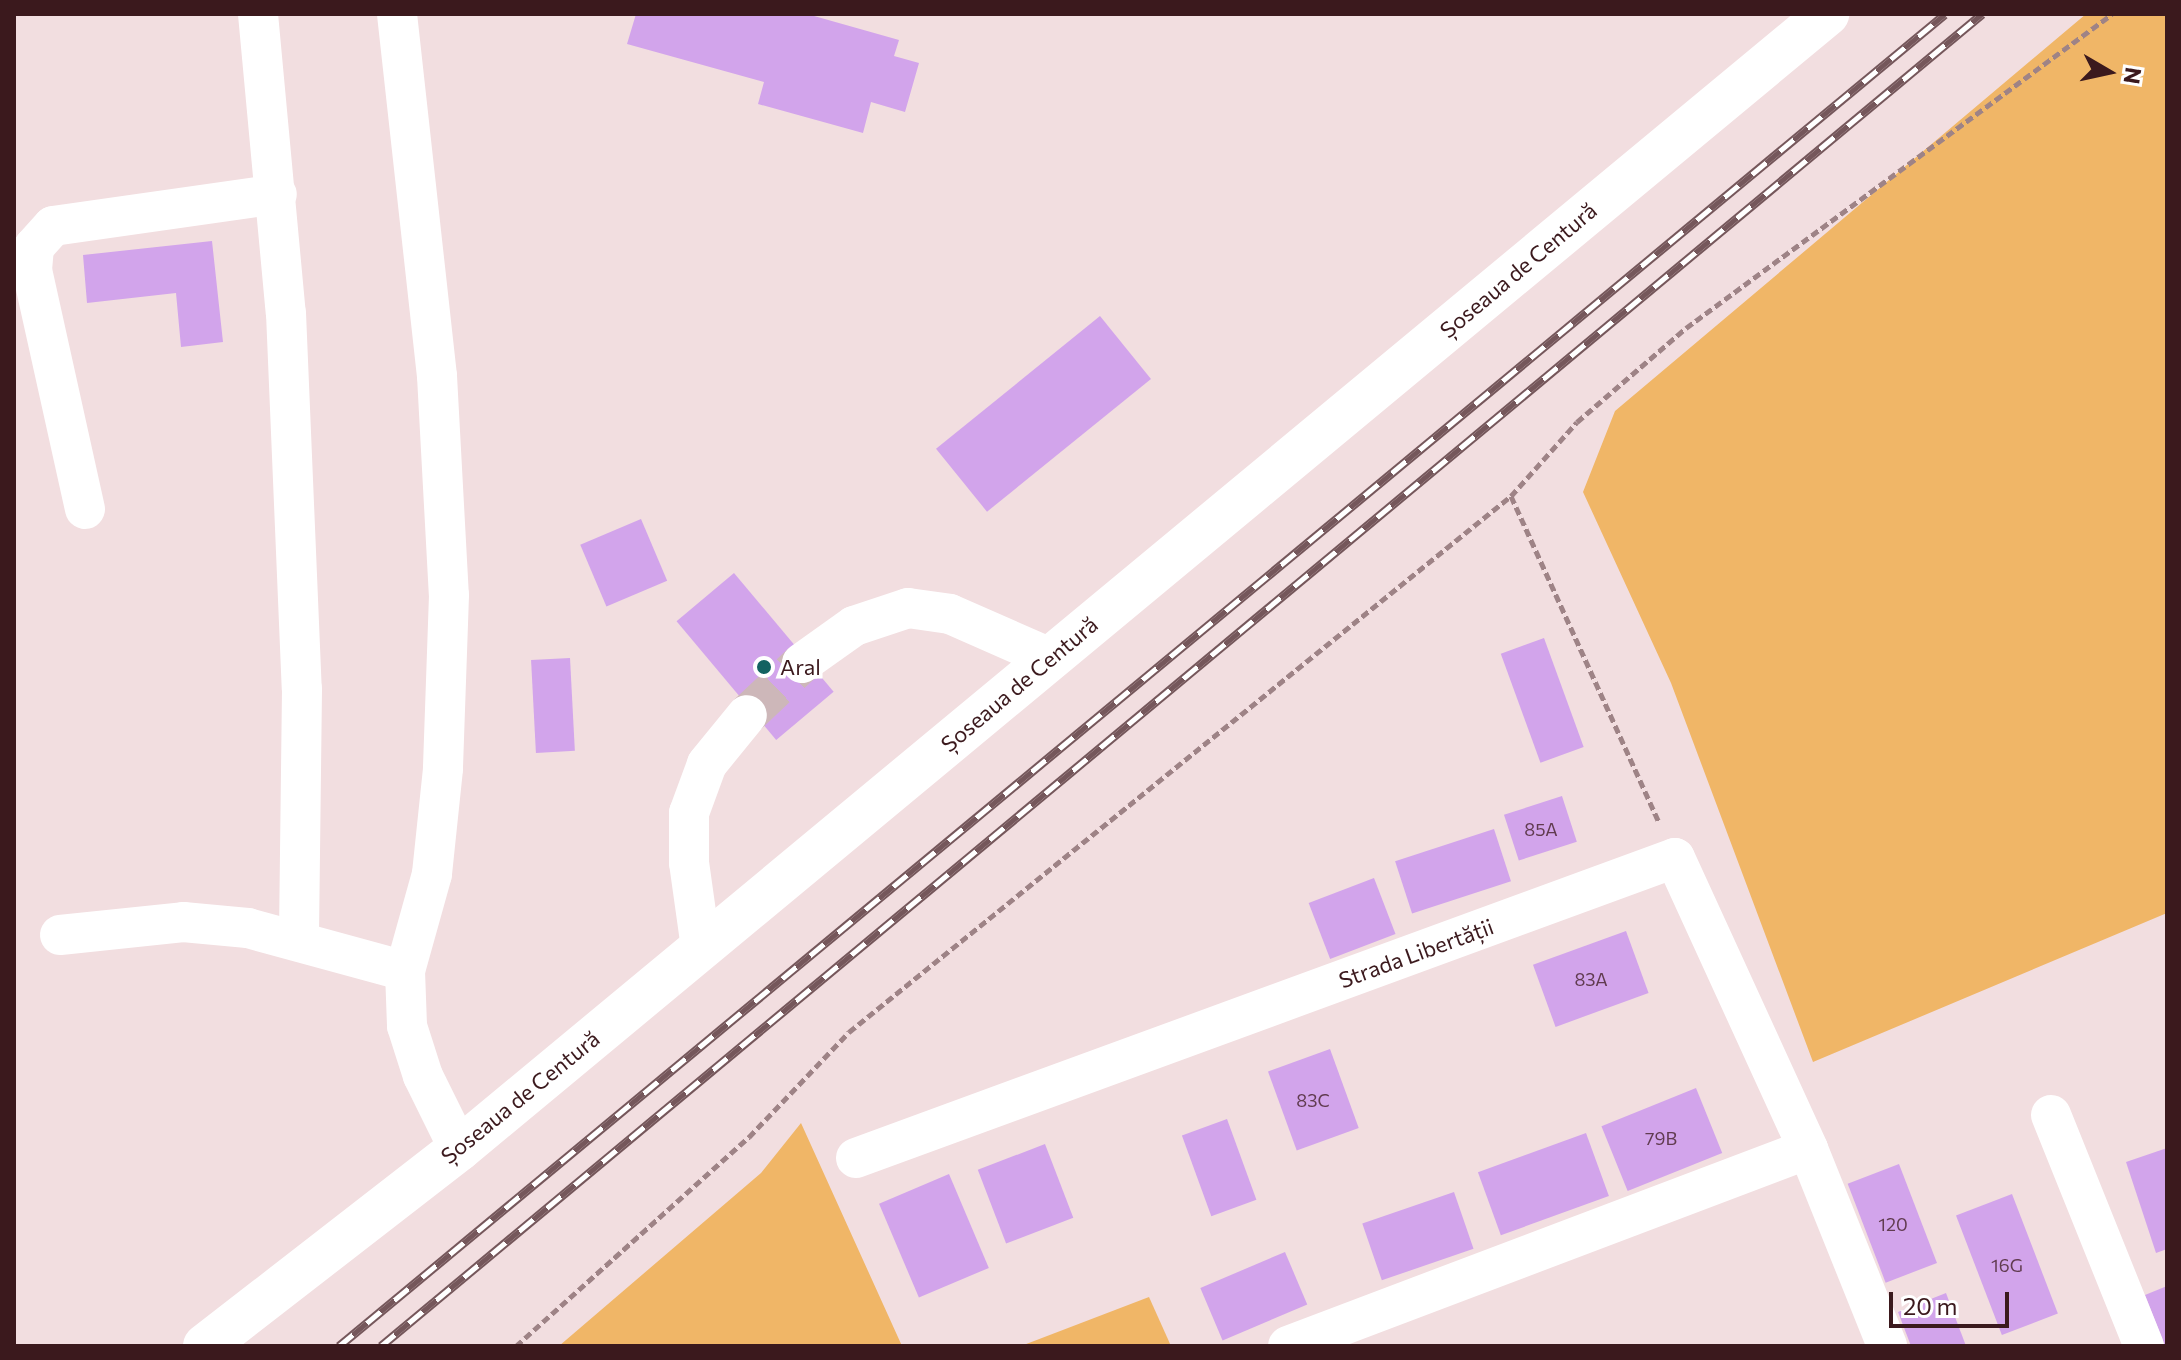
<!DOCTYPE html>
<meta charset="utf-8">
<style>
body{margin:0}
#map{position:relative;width:2181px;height:1360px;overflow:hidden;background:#f2dee0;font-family:Commissioner,sans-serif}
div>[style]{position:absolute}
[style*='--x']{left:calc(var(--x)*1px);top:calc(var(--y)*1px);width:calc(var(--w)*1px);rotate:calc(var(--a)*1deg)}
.green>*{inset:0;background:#f0b667}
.building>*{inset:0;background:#d2a4eb;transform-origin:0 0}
.minor-tunnel>*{height:40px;margin-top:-20px;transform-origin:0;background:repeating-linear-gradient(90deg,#cdb7b9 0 40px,transparent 0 60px)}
.path>*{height:5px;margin-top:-2.5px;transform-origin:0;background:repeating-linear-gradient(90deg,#9e8386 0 8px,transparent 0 12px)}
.minor>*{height:40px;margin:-20px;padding:0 20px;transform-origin:20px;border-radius:20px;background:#fff}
.major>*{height:44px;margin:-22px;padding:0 22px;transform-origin:22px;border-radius:22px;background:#fff}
.rail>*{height:9px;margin-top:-4.5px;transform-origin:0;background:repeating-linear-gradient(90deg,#fff 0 18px,#75575b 0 36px);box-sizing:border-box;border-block:2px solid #75575b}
.dots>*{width:22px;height:22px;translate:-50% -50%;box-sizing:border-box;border:4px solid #fff;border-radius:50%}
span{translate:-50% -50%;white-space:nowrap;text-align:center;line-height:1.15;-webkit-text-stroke:7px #fff;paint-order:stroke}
.number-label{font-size:18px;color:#613c50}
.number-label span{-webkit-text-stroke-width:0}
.street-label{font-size:22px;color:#3b191d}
.poi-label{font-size:22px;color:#3b191d}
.left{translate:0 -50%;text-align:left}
.frame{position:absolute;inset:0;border:16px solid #3b191d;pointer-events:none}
.north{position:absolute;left:2069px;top:32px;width:80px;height:80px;-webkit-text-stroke:6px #fff;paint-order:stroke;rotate:99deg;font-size:22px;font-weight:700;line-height:32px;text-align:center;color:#3b191d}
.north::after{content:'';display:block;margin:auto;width:28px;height:36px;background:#3b191d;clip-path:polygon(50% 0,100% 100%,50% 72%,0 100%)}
.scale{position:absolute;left:1889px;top:1292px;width:120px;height:36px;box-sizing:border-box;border:4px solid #3b191d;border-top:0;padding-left:10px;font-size:24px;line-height:28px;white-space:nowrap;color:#3b191d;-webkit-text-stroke:6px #fff;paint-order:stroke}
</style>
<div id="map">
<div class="green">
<i style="clip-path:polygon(2086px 14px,2167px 14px,2167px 913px,1813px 1062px,1671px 683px,1583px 492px,1615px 411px)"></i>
<i style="clip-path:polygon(801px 1123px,902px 1346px,559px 1346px,761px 1173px)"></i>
<i style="clip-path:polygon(1149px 1297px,1171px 1346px,1021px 1346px)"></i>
</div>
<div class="building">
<i style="clip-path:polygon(636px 14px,807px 14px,899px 40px,894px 56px,919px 63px,905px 112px,871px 102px,863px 133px,758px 104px,764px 82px,627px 44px)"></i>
<i style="clip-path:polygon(212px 241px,223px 342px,181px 347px,176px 293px,87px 303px,83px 255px)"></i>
<i style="left:1100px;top:316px;width:81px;height:211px;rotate:51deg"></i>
<i style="left:641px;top:519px;width:67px;height:66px;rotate:67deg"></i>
<i style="left:734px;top:573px;width:155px;height:75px;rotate:50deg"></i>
<i style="left:1544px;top:638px;width:116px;height:46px;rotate:70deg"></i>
<i style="left:570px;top:658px;width:93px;height:39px;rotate:87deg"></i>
<i style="left:1562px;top:796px;width:48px;height:61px;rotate:72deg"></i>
<i style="left:1494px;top:829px;width:55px;height:104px;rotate:72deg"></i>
<i style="left:1374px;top:878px;width:60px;height:70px;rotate:69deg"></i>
<i style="left:1626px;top:931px;width:66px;height:99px;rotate:70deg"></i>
<i style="left:1330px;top:1049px;width:84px;height:66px;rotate:70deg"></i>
<i style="left:1696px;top:1088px;width:70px;height:102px;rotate:68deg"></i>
<i style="left:1227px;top:1119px;width:86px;height:48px;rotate:70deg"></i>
<i style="left:1586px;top:1133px;width:67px;height:115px;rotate:70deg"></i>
<i style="left:1045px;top:1144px;width:79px;height:72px;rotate:69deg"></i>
<i style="clip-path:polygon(2167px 1148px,2167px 1249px,2156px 1253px,2126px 1162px)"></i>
<i style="left:1899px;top:1164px;width:106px;height:55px;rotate:69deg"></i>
<i style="left:949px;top:1174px;width:102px;height:76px;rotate:67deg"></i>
<i style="left:1454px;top:1192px;width:60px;height:97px;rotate:71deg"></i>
<i style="left:2012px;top:1194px;width:128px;height:60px;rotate:69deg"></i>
<i style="left:1285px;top:1252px;width:57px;height:92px;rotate:67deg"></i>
<i style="clip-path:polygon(2167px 1286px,2167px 1346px,2165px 1346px,2145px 1295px)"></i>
<i style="clip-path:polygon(1946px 1293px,1966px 1346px,1911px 1346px,1898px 1312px)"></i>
</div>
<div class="minor-tunnel">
<i style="--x:747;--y:715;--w:76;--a:-43.4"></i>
</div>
<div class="path">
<i style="--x:1511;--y:496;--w:359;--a:65.6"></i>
<i style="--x:516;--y:1346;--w:313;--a:-41.9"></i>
<i style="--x:749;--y:1137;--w:145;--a:-46.4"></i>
<i style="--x:849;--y:1032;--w:852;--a:-39"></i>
<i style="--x:1511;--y:496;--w:99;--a:-48.3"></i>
<i style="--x:1577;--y:422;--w:144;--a:-40.8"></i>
<i style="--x:1686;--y:328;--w:529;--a:-36.39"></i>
</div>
<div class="minor">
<i style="--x:258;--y:14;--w:300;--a:84.7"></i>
<i style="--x:286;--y:313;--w:376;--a:87.6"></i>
<i style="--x:302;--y:689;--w:249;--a:90.7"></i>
<i style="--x:397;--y:14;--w:364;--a:83.7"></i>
<i style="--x:437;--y:376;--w:219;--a:86.9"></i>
<i style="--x:449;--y:595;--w:174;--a:92"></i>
<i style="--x:443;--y:769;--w:106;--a:96"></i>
<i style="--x:432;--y:874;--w:101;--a:105.6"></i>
<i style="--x:405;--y:971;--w:55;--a:87.9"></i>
<i style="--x:407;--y:1026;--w:52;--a:72.3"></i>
<i style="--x:423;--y:1076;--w:81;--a:63.7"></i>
<i style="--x:85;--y:509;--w:245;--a:-102.5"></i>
<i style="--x:32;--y:270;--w:23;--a:-85"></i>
<i style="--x:34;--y:247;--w:28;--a:-48"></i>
<i style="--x:53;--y:226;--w:226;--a:-8.1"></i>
<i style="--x:802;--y:663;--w:64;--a:-35.4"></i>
<i style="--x:854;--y:626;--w:57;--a:-18.4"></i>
<i style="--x:908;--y:608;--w:42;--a:8.1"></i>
<i style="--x:950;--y:614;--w:109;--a:23.7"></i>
<i style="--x:60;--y:935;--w:124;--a:-6"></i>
<i style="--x:183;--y:922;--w:65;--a:5.3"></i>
<i style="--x:248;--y:928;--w:163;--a:15.3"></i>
<i style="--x:701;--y:948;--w:86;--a:-98"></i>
<i style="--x:689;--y:863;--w:50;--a:-90"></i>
<i style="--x:689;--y:813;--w:52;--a:-69.8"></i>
<i style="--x:707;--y:764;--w:63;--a:-50.8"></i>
<i style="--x:2051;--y:1115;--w:249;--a:68.1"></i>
<i style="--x:856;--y:1158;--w:872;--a:-20.12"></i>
<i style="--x:1675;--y:858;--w:320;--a:65.4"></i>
<i style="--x:1808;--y:1149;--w:212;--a:68.1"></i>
<i style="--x:1288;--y:1346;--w:556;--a:-20.75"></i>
</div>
<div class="major">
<i style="--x:205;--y:1346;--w:321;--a:-37.8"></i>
<i style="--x:459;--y:1149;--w:1778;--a:-39.68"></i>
</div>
<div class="rail">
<i style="--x:339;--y:1346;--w:2086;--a:-39.67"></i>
<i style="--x:381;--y:1346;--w:2083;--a:-39.76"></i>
</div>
<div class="dots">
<i style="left:764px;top:667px;background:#126261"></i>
</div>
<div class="number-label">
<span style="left:1541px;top:829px">85A</span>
<span style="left:1591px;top:979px">83A</span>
<span style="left:1313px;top:1100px">83C</span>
<span style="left:1661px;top:1138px">79B</span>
<span style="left:1893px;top:1224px">120</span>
<span style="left:2007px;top:1265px">16G</span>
</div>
<div class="street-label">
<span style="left:1518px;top:270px;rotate:-40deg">Șoseaua de Centură</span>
<span style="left:1019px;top:684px;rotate:-40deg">Șoseaua de Centură</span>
<span style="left:1416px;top:953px;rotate:-20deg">Strada Libertății</span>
<span style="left:520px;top:1097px;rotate:-39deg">Șoseaua de Centură</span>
</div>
<div class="poi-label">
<span class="left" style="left:780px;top:667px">Aral</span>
</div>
<div class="frame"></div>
<div class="north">N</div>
<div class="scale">20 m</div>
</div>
